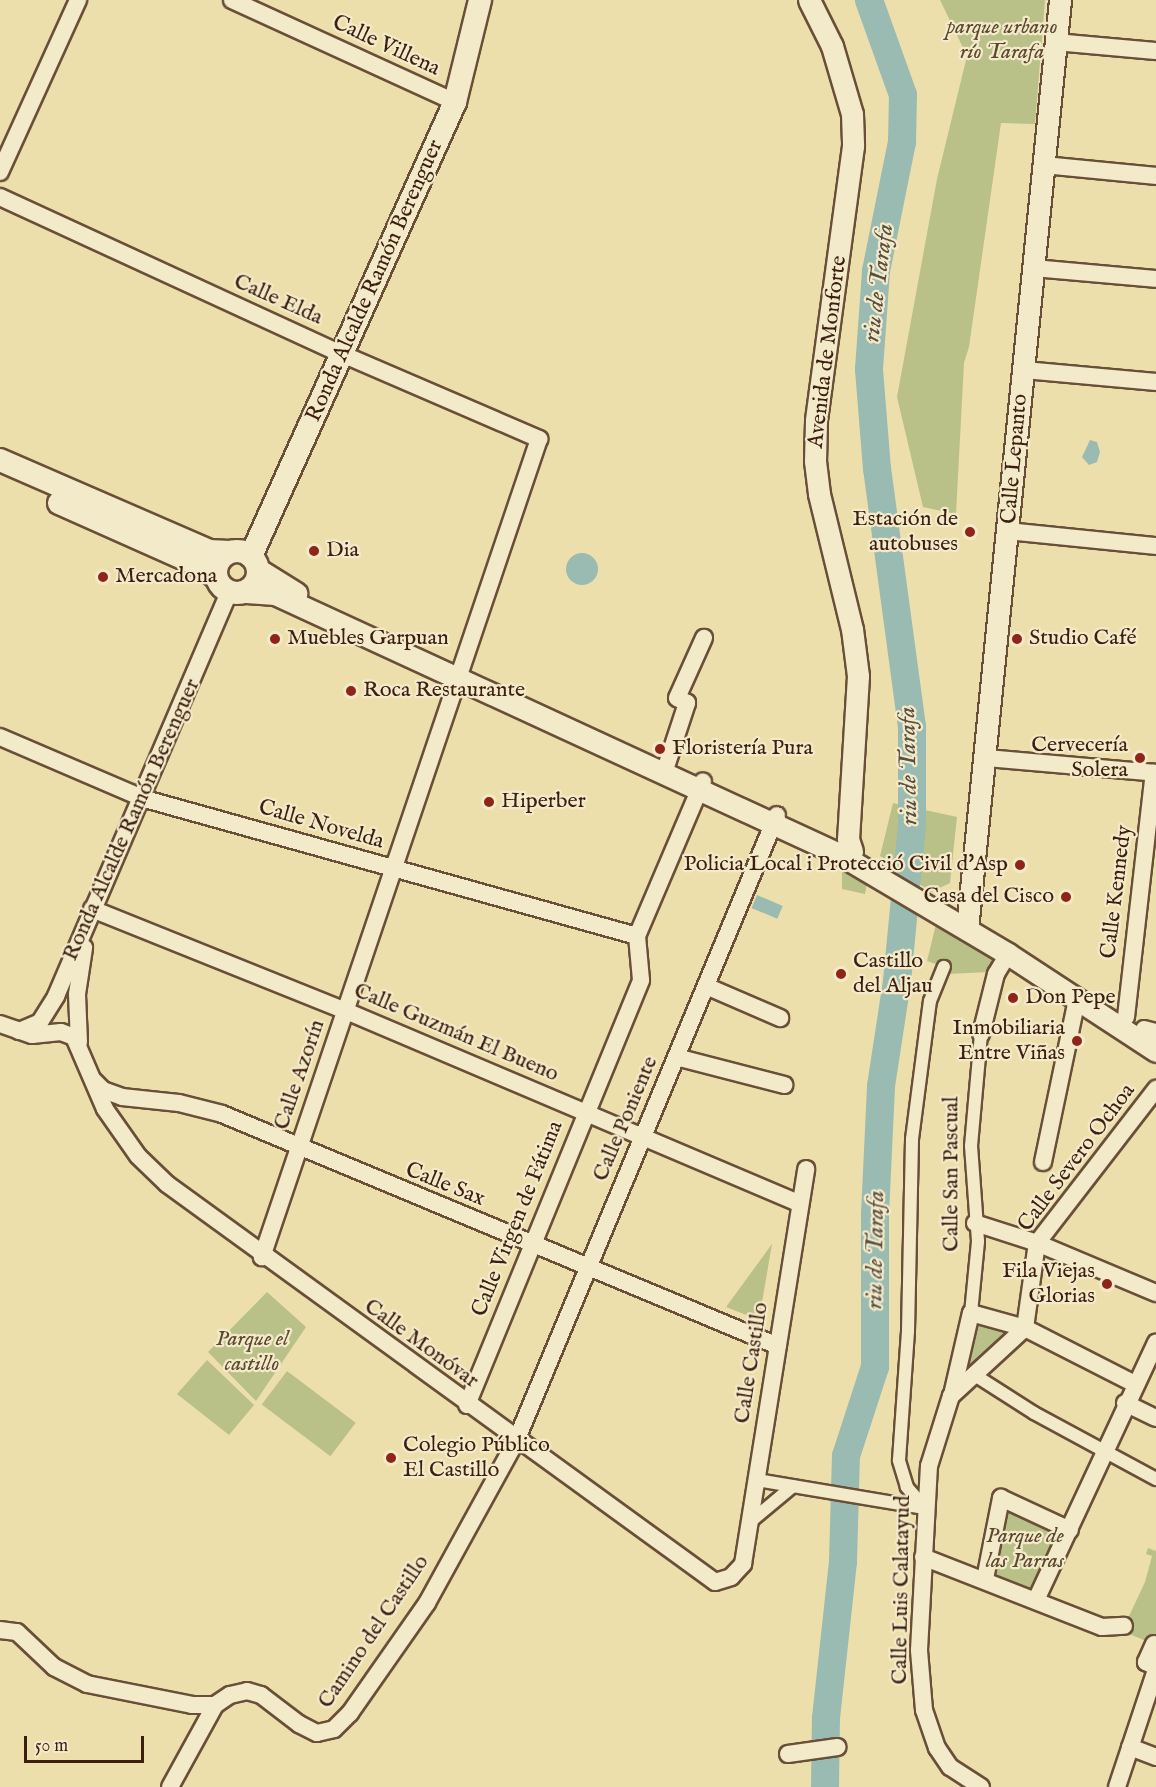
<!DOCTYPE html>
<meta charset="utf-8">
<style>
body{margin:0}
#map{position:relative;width:1156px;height:1787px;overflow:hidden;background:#eddfac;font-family:"IM FELL English",serif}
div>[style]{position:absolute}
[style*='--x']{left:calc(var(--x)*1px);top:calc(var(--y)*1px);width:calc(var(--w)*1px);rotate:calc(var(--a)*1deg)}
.green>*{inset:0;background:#b9c189;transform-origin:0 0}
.water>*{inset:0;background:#9abbb1;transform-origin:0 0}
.round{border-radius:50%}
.river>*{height:28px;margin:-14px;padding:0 14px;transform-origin:14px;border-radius:14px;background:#9abbb1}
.roads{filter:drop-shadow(2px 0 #694f38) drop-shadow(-2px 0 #694f38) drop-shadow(0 2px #694f38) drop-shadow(0 -2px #694f38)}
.pedestrian>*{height:12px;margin:-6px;padding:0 6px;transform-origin:6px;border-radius:6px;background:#f3eac9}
.minor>*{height:16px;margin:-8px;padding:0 8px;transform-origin:8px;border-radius:8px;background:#f3eac9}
.tertiary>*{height:21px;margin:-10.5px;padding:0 10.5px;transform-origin:10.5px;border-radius:10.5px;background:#f3eac9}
.secondary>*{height:22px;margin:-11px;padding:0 11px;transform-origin:11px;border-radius:11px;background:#f3eac9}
.secondary>.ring{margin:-11px;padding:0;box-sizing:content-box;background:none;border:22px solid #f3eac9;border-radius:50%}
.dots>*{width:16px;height:16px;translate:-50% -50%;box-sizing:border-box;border:3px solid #f3eac9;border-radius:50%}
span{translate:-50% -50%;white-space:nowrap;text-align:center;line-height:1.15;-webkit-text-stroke:4.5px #f3eac9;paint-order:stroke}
.park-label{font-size:22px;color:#5c4830;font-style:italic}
.street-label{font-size:22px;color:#3d1f12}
.poi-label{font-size:22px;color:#3d1f12}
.right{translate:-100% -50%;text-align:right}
.left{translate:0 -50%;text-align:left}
.water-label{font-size:24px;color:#594e42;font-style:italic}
.scale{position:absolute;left:24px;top:1736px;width:120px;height:27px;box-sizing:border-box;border:3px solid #3d1f12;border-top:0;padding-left:8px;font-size:18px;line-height:21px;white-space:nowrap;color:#3d1f12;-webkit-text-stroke:4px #f3eac9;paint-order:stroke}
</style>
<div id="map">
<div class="green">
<i style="clip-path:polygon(940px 0,1045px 0,1035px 124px,1001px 123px,969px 347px,964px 363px,956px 514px,923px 507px,897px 397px,937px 179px,967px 56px)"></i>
<i style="clip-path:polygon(893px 803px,957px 817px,950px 883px,931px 892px,880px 856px)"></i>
<i style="clip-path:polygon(842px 868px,867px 883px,865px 894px,842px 889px)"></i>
<i style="clip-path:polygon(938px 916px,994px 951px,989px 972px,948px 974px,950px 969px,927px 961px)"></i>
<i style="clip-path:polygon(772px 1244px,759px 1320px,726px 1307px)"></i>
<i style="clip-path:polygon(267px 1292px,306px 1327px,256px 1401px,208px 1352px)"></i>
<i style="clip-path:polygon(979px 1320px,1011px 1332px,972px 1367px,967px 1364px)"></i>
<i style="clip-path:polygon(207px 1360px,254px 1405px,229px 1435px,177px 1394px)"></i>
<i style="left:287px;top:1371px;width:86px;height:42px;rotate:37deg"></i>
<i style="clip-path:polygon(1003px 1503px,1068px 1534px,1033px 1599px,989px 1581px)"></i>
<i style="clip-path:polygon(1148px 1548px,1156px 1551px,1156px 1645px,1122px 1631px,1145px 1582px,1152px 1556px,1146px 1554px)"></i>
</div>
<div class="water">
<i style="clip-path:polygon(1090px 440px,1097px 442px,1100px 452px,1097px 462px,1089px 465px,1082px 457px)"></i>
<i class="round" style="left:566px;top:553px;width:32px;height:32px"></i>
<i style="left:757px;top:895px;width:28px;height:14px;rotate:23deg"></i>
</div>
<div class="river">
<i style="--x:825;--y:1787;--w:69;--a:-89.2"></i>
<i style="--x:826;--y:1718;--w:157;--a:-83.8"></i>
<i style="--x:843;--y:1562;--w:106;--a:-88.4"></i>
<i style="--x:846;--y:1456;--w:94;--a:-72"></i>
<i style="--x:875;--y:1367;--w:153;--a:-90"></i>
<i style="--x:875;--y:1214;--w:128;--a:-87.3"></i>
<i style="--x:881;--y:1086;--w:106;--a:-81.3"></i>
<i style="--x:897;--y:981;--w:158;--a:-84.5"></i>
<i style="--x:912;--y:824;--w:97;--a:-90"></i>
<i style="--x:912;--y:727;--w:260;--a:-97.7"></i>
<i style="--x:877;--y:469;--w:100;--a:-94.6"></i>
<i style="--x:869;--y:369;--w:98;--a:-85.9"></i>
<i style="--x:876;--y:271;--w:132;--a:-78.6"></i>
<i style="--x:902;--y:142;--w:47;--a:-88.8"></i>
<i style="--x:903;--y:95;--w:101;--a:-109.7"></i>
</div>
<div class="roads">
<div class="pedestrian">
<i style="--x:971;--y:1313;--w:72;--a:-84.4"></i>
<i style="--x:978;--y:1241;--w:95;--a:-94.2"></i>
<i style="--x:971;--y:1146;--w:112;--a:-84.9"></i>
<i style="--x:973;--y:1374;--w:72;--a:32.6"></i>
<i style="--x:1034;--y:1413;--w:139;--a:28.4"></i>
<i style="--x:757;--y:1480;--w:170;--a:9.5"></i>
<i style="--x:925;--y:1508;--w:28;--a:-131"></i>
<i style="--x:907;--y:1487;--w:28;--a:-107"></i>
<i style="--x:899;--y:1460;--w:129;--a:-86"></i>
<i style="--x:908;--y:1331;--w:192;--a:-88.8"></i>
<i style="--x:912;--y:1139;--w:139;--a:-82.6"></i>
<i style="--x:930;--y:1001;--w:37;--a:-68"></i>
<i style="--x:750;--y:1522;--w:56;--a:-39.9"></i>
</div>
<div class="minor">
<i style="--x:232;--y:0;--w:245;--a:24.6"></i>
<i style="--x:1055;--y:42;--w:101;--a:5.1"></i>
<i style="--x:1044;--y:165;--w:113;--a:5.6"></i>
<i style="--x:0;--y:172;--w:189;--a:-65.6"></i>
<i style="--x:0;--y:197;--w:376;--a:24.7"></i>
<i style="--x:342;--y:354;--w:215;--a:23.3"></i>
<i style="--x:539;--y:439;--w:864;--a:108.71"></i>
<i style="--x:1033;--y:268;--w:123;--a:5.1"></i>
<i style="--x:1024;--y:370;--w:133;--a:5.2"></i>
<i style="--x:1008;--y:531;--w:149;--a:5.8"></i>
<i style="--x:0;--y:737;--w:158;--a:23.2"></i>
<i style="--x:145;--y:799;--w:511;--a:15.56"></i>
<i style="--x:986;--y:758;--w:171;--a:5"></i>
<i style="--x:664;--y:773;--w:74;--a:-71.8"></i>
<i style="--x:687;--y:703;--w:11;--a:-153"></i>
<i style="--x:677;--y:698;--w:66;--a:-65.8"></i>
<i style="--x:92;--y:909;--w:274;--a:21.9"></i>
<i style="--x:346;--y:1011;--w:493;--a:23"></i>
<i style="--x:706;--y:986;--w:81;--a:23.4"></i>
<i style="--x:1126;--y:1017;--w:246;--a:-83.5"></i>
<i style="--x:0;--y:1024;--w:34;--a:19"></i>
<i style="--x:32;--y:1035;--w:29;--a:-6"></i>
<i style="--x:61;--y:1032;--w:14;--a:21"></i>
<i style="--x:74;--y:1037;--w:78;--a:66.7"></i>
<i style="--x:105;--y:1109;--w:57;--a:54.9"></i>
<i style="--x:138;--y:1156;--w:40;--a:44"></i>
<i style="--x:167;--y:1184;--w:677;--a:35.99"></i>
<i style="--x:715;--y:1582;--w:17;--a:-17"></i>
<i style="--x:731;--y:1577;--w:18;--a:-47"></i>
<i style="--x:743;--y:1564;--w:400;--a:-80.9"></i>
<i style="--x:1144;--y:1029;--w:12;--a:14"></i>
<i style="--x:19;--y:1031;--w:23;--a:-23"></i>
<i style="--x:40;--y:1022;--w:31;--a:-58"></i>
<i style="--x:56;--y:996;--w:439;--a:-66.8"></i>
<i style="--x:981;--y:1034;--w:62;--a:-76"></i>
<i style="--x:996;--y:974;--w:23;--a:-59"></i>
<i style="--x:79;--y:1042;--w:48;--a:-92.4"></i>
<i style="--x:77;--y:994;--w:47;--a:-81.3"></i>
<i style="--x:676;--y:1057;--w:112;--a:14.5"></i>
<i style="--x:94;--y:1081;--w:13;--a:45"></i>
<i style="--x:103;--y:1090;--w:20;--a:20"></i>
<i style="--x:122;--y:1097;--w:57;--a:6"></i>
<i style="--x:179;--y:1103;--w:44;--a:14.3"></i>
<i style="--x:222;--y:1114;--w:602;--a:22.65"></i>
<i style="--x:1043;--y:1162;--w:167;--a:-78.2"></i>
<i style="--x:975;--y:1223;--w:65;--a:17.9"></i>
<i style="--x:1037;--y:1243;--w:129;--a:22.8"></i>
<i style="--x:952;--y:1395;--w:84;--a:-77"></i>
<i style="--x:971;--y:1313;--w:56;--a:15.5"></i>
<i style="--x:1025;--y:1328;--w:123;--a:27"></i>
<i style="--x:1125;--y:1403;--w:34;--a:26"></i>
<i style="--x:467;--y:1405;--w:459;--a:-67.7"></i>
<i style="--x:641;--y:980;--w:44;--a:-95.2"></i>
<i style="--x:637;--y:936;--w:168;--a:-66.9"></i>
<i style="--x:923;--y:1557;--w:192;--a:21.4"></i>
<i style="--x:1102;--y:1627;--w:22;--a:-3"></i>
<i style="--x:985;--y:1579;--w:83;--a:-78.8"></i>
<i style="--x:1001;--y:1498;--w:76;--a:24.9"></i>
<i style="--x:1036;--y:1600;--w:284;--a:-65"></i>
<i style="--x:0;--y:1630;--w:17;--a:7"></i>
<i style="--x:17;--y:1632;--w:51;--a:43.4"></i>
<i style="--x:54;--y:1667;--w:37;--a:27"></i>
<i style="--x:87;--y:1684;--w:107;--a:11.3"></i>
<i style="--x:192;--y:1705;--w:23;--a:0"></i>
<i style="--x:1154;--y:1644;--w:20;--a:114"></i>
<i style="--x:1146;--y:1662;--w:11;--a:27"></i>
<i style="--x:1130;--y:1747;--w:28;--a:21"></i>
<i style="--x:788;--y:1754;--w:50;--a:-8"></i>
<i style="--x:170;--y:1787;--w:94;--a:-61.2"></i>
<i style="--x:215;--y:1705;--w:18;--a:-34"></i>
<i style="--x:230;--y:1695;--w:17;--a:-13"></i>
<i style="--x:247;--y:1691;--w:15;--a:16"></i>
<i style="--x:261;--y:1695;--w:48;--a:37.3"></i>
<i style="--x:299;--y:1724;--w:20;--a:27"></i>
<i style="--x:317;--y:1733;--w:17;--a:-13"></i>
<i style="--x:334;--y:1729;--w:23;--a:-45"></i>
<i style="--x:350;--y:1713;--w:134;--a:-55"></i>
<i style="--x:427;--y:1603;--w:185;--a:-61.2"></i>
<i style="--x:516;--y:1441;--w:678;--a:-67.37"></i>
<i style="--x:981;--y:1787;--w:37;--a:-147"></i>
<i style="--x:950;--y:1767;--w:23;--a:-124"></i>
<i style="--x:937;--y:1748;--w:40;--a:-108.9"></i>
<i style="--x:924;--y:1710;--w:60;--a:-94.8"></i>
<i style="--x:919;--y:1650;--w:184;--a:-86.9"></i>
<i style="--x:929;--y:1466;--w:73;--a:-72.6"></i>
<i style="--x:951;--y:1396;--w:100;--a:-42.6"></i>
<i style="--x:1025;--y:1328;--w:86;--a:-82"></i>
<i style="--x:1037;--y:1243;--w:195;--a:-52.3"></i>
<i style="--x:1117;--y:1787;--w:123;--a:-71.6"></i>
</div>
<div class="tertiary">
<i style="--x:809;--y:0;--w:51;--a:63.4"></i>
<i style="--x:832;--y:46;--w:71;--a:73.6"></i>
<i style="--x:852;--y:114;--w:32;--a:88"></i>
<i style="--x:853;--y:146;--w:277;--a:97.7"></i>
<i style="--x:816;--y:421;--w:40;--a:91.4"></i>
<i style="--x:815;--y:461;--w:33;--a:83"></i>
<i style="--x:819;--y:494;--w:139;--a:76.3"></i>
<i style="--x:852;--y:629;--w:47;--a:82.7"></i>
<i style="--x:858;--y:676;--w:163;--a:93.5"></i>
<i style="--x:848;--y:839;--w:13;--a:72"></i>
<i style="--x:259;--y:570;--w:44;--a:31.9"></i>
<i style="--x:246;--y:592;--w:29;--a:4"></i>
<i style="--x:275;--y:594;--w:621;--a:24.75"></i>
<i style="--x:839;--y:854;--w:196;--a:30.6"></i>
<i style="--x:1008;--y:954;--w:177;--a:33.2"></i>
<i style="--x:967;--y:929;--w:934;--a:-84.28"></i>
</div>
<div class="secondary">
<i style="--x:0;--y:460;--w:228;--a:23.5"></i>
<i style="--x:209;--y:551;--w:21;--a:3"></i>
<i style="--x:59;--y:503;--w:158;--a:24"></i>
<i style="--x:203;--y:567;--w:16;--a:38"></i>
<i class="ring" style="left:216px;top:551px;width:20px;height:20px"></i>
<i style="--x:251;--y:556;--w:498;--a:-65.8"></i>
<i style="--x:455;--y:102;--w:105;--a:-76.2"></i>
</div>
</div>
<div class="dots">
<i style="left:970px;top:532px;background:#8f2418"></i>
<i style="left:314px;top:551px;background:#8f2418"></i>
<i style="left:103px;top:577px;background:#8f2418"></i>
<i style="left:275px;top:639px;background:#8f2418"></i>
<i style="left:1017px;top:639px;background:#8f2418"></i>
<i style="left:351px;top:691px;background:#8f2418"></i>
<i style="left:660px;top:749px;background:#8f2418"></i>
<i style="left:1140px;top:758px;background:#8f2418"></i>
<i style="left:489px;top:802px;background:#8f2418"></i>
<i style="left:1020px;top:865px;background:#8f2418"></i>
<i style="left:1066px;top:897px;background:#8f2418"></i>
<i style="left:841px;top:974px;background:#8f2418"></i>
<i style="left:1013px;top:998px;background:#8f2418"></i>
<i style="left:1077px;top:1041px;background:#8f2418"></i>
<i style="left:1107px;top:1284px;background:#8f2418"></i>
<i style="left:391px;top:1458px;background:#8f2418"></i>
</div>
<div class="park-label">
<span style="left:1002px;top:40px">parque urbano<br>río Tarafa</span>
<span style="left:252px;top:1352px">Parque el<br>castillo</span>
<span style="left:1025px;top:1549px">Parque de<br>las Parras</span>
</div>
<div class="street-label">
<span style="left:386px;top:46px;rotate:25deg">Calle Villena</span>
<span style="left:375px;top:281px;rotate:-66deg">Ronda Alcalde Ramón Berenguer</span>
<span style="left:278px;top:300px;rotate:24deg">Calle Elda</span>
<span style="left:828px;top:352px;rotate:-83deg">Avenida de Monforte</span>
<span style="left:1015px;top:459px;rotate:-85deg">Calle Lepanto</span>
<span style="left:132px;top:820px;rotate:-66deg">Ronda Alcalde Ramón Berenguer</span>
<span style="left:321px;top:825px;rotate:16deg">Calle Novelda</span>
<span style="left:1117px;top:892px;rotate:-83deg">Calle Kennedy</span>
<span style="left:456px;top:1033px;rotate:23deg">Calle Guzmán El Bueno</span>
<span style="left:300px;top:1075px;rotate:-71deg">Calle Azorín</span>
<span style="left:626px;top:1119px;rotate:-67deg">Calle Poniente</span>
<span style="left:1077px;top:1158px;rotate:-53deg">Calle Severo Ochoa</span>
<span style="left:952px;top:1174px;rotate:-90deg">Calle San Pascual</span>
<span style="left:445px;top:1185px;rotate:22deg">Calle Sax</span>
<span style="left:518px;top:1219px;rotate:-68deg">Calle Virgen de Fátima</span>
<span style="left:421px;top:1344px;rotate:36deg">Calle Monóvar</span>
<span style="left:752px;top:1363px;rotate:-81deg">Calle Castillo</span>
<span style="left:902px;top:1590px;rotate:-89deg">Calle Luis Calatayud</span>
<span style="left:374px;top:1632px;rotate:-56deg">Camino del Castillo</span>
</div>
<div class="poi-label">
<span class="right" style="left:958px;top:532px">Estación de<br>autobuses</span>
<span class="left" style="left:326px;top:551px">Dia</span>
<span class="left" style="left:115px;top:577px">Mercadona</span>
<span class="left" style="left:287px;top:639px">Muebles Garpuan</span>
<span class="left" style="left:1029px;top:639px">Studio Café</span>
<span class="left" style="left:363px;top:691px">Roca Restaurante</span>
<span class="right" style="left:1128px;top:758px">Cervecería<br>Solera</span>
<span class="left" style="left:672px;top:749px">Floristería Pura</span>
<span class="left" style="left:501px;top:802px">Hiperber</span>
<span class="right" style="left:1008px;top:865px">Policia Local i Protecció Civil d'Asp</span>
<span class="right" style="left:1054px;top:897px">Casa del Cisco</span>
<span class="left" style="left:853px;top:974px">Castillo<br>del Aljau</span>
<span class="left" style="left:1025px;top:998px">Don Pepe</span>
<span class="right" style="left:1065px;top:1041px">Inmobiliaria<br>Entre Viñas</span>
<span class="right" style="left:1095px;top:1284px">Fila Viejas<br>Glorias</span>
<span class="left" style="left:403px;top:1458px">Colegio Público<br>El Castillo</span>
</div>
<div class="water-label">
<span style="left:879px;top:283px;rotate:-83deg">riu de Tarafa</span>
<span style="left:909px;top:766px;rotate:-91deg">riu de Tarafa</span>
<span style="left:876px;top:1250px;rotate:-89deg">riu de Tarafa</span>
</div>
<div class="scale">50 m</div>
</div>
